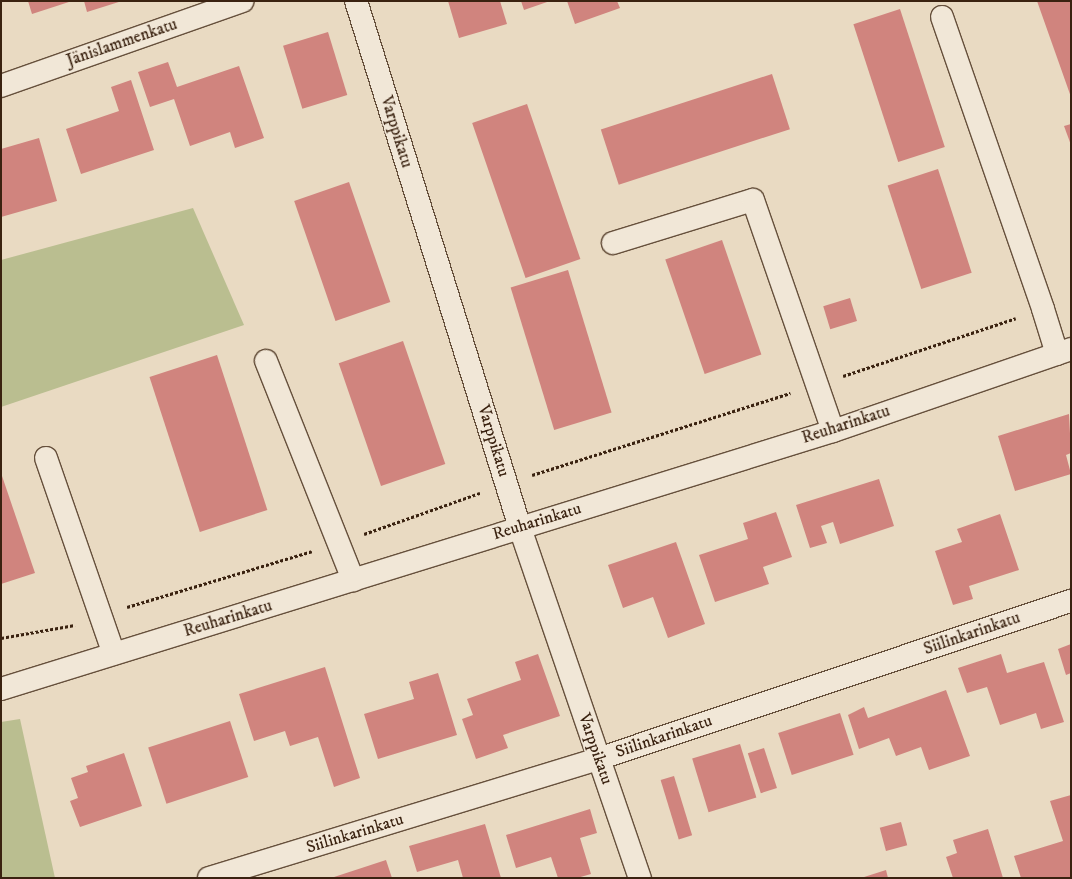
<!DOCTYPE html>
<meta charset="utf-8">
<style>
body{margin:0}
#map{position:relative;width:1072px;height:879px;overflow:hidden;background:#e9dac2;font-family:"IM FELL DW Pica",serif}
div>[style]{position:absolute}
[style*='--x']{left:calc(var(--x)*1px);top:calc(var(--y)*1px);width:calc(var(--w)*1px);rotate:calc(var(--a)*1deg)}
.green>*{inset:0;background:#babe90}
.building>*{inset:0;background:#d0847e;transform-origin:0 0}
.path>*{height:2.5px;margin-top:-1.25px;transform-origin:0;background:repeating-linear-gradient(90deg,#3a2210 0 3px,transparent 0 5px)}
.roads{filter:drop-shadow(1px 0 #66503c) drop-shadow(-1px 0 #66503c) drop-shadow(0 1px #66503c) drop-shadow(0 -1px #66503c)}
.minor>*{height:22px;margin:-11px;padding:0 11px;transform-origin:11px;border-radius:11px;background:#f1e7d7}
span{translate:-50% -50%;white-space:nowrap;text-align:center;line-height:1.15;-webkit-text-stroke:3px #f1e7d7;paint-order:stroke}
.street-label{font-size:17px;color:#3a2210}
.frame{position:absolute;inset:0;border:2px solid #3a2210;pointer-events:none}
</style>
<div id="map">
<div class="green">
<i style="clip-path:polygon(193px 208px,244px 325px,1px 407px,1px 260px)"></i>
<i style="clip-path:polygon(20px 719px,55px 878px,1px 878px,1px 722px)"></i>
</div>
<div class="building">
<i style="clip-path:polygon(28px 1px,72px 1px,32px 14px)"></i>
<i style="clip-path:polygon(84px 1px,122px 1px,87px 12px)"></i>
<i style="clip-path:polygon(448px 1px,500px 1px,507px 24px,459px 38px)"></i>
<i style="clip-path:polygon(521px 1px,550px 1px,524px 10px)"></i>
<i style="clip-path:polygon(567px 1px,617px 1px,620px 8px,575px 24px)"></i>
<i style="clip-path:polygon(1037px 1px,1071px 1px,1071px 97px)"></i>
<i style="left:900px;top:9px;width:145px;height:49px;rotate:72deg"></i>
<i style="left:328px;top:32px;width:66px;height:47px;rotate:73deg"></i>
<i style="clip-path:polygon(168px 62px,177px 87px,239px 66px,264px 138px,235px 148px,230px 132px,190px 146px,174px 99px,150px 107px,138px 72px)"></i>
<i style="left:772px;top:74px;width:58px;height:180px;rotate:72deg"></i>
<i style="clip-path:polygon(131px 80px,154px 150px,81px 174px,66px 129px,119px 111px,111px 87px)"></i>
<i style="left:527px;top:104px;width:164px;height:58px;rotate:71deg"></i>
<i style="clip-path:polygon(1071px 124px,1071px 145px,1064px 126px)"></i>
<i style="clip-path:polygon(39px 138px,57px 201px,1px 217px,1px 149px)"></i>
<i style="left:938px;top:169px;width:109px;height:53px;rotate:72deg"></i>
<i style="left:349px;top:182px;width:127px;height:58px;rotate:71deg"></i>
<i style="left:722px;top:240px;width:121px;height:60px;rotate:71deg"></i>
<i style="left:568px;top:270px;width:149px;height:60px;rotate:73deg"></i>
<i style="left:850px;top:298px;width:24px;height:28px;rotate:73deg"></i>
<i style="left:403px;top:341px;width:130px;height:68px;rotate:71deg"></i>
<i style="left:217px;top:355px;width:163px;height:71px;rotate:72deg"></i>
<i style="clip-path:polygon(1069px 414px,1071px 453px,1066px 455px,1071px 474px,1015px 491px,998px 436px)"></i>
<i style="clip-path:polygon(1px 473px,35px 573px,1px 584px)"></i>
<i style="clip-path:polygon(879px 479px,894px 526px,840px 544px,833px 522px,821px 526px,827px 543px,810px 548px,796px 505px)"></i>
<i style="clip-path:polygon(776px 512px,792px 557px,763px 567px,769px 584px,715px 602px,699px 555px,748px 539px,743px 523px)"></i>
<i style="clip-path:polygon(1000px 514px,1019px 570px,969px 586px,973px 599px,953px 605px,935px 551px,962px 542px,957px 529px)"></i>
<i style="clip-path:polygon(676px 542px,705px 624px,668px 638px,653px 597px,623px 608px,608px 565px)"></i>
<i style="clip-path:polygon(1071px 644px,1071px 673px,1066px 675px,1058px 649px)"></i>
<i style="clip-path:polygon(538px 654px,560px 716px,503px 735px,508px 748px,476px 759px,462px 719px,473px 715px,467px 699px,521px 680px,515px 662px)"></i>
<i style="clip-path:polygon(1001px 654px,1007px 673px,1044px 662px,1064px 722px,1041px 729px,1036px 713px,1000px 725px,987px 687px,967px 693px,958px 668px)"></i>
<i style="clip-path:polygon(325px 667px,360px 778px,334px 787px,318px 737px,290px 746px,285px 731px,254px 741px,239px 694px)"></i>
<i style="clip-path:polygon(438px 673px,457px 735px,378px 759px,364px 714px,414px 699px,409px 682px)"></i>
<i style="clip-path:polygon(946px 690px,970px 756px,929px 770px,921px 747px,896px 756px,889px 738px,859px 749px,848px 715px,864px 707px,868px 718px)"></i>
<i style="left:840px;top:713px;width:44px;height:65px;rotate:72deg"></i>
<i style="left:230px;top:721px;width:59px;height:86px;rotate:72deg"></i>
<i style="left:740px;top:744px;width:56px;height:50px;rotate:73deg"></i>
<i style="left:764px;top:748px;width:42px;height:17px;rotate:72deg"></i>
<i style="clip-path:polygon(124px 753px,142px 806px,80px 827px,70px 801px,78px 798px,71px 778px,88px 772px,86px 766px)"></i>
<i style="left:674px;top:776px;width:62px;height:14px;rotate:73deg"></i>
<i style="clip-path:polygon(1071px 795px,1071px 878px,1021px 878px,1014px 856px,1063px 841px,1050px 801px)"></i>
<i style="clip-path:polygon(590px 809px,597px 833px,580px 838px,591px 874px,577px 878px,558px 878px,551px 857px,516px 868px,506px 835px)"></i>
<i style="left:901px;top:822px;width:24px;height:22px;rotate:75deg"></i>
<i style="clip-path:polygon(485px 824px,501px 878px,463px 878px,458px 860px,417px 872px,409px 846px)"></i>
<i style="clip-path:polygon(988px 829px,1003px 878px,953px 878px,946px 857px,957px 853px,953px 840px)"></i>
<i style="clip-path:polygon(386px 860px,392px 878px,331px 878px)"></i>
<i style="clip-path:polygon(886px 870px,888px 878px,861px 878px)"></i>
</div>
<div class="path">
<i style="--x:843;--y:376;--w:182;--a:-18.5"></i>
<i style="--x:532;--y:475;--w:271;--a:-17.6"></i>
<i style="--x:364;--y:534;--w:123;--a:-19.5"></i>
<i style="--x:127;--y:607;--w:193;--a:-16.8"></i>
<i style="--x:1;--y:638;--w:75;--a:-10"></i>
</div>
<div class="roads">
<div class="minor">
<i style="--x:356;--y:1;--w:552;--a:72.71"></i>
<i style="--x:520;--y:528;--w:370;--a:71.1"></i>
<i style="--x:942;--y:17;--w:309;--a:70.9"></i>
<i style="--x:1043;--y:309;--w:47;--a:72.7"></i>
<i style="--x:1;--y:86;--w:256;--a:-19.4"></i>
<i style="--x:613;--y:243;--w:146;--a:-17.1"></i>
<i style="--x:753;--y:200;--w:244;--a:70.9"></i>
<i style="--x:266;--y:361;--w:236;--a:68.3"></i>
<i style="--x:46;--y:458;--w:207;--a:70.9"></i>
<i style="--x:1;--y:689;--w:871;--a:-17.23"></i>
<i style="--x:833;--y:431;--w:252;--a:-19"></i>
<i style="--x:209;--y:878;--w:407;--a:-17"></i>
<i style="--x:598;--y:759;--w:499;--a:-18.5"></i>
</div>
</div>
<div class="street-label">
<span style="left:122px;top:43px;rotate:-19deg">Jänislammenkatu</span>
<span style="left:396px;top:132px;rotate:73deg">Varppikatu</span>
<span style="left:846px;top:425px;rotate:-18deg">Reuharinkatu</span>
<span style="left:493px;top:441px;rotate:73deg">Varppikatu</span>
<span style="left:537px;top:522px;rotate:-17deg">Reuharinkatu</span>
<span style="left:228px;top:619px;rotate:-17deg">Reuharinkatu</span>
<span style="left:972px;top:634px;rotate:-19deg">Siilinkarinkatu</span>
<span style="left:664px;top:737px;rotate:-19deg">Siilinkarinkatu</span>
<span style="left:595px;top:749px;rotate:71deg">Varppikatu</span>
<span style="left:355px;top:834px;rotate:-17deg">Siilinkarinkatu</span>
</div>
<div class="frame"></div>
</div>
